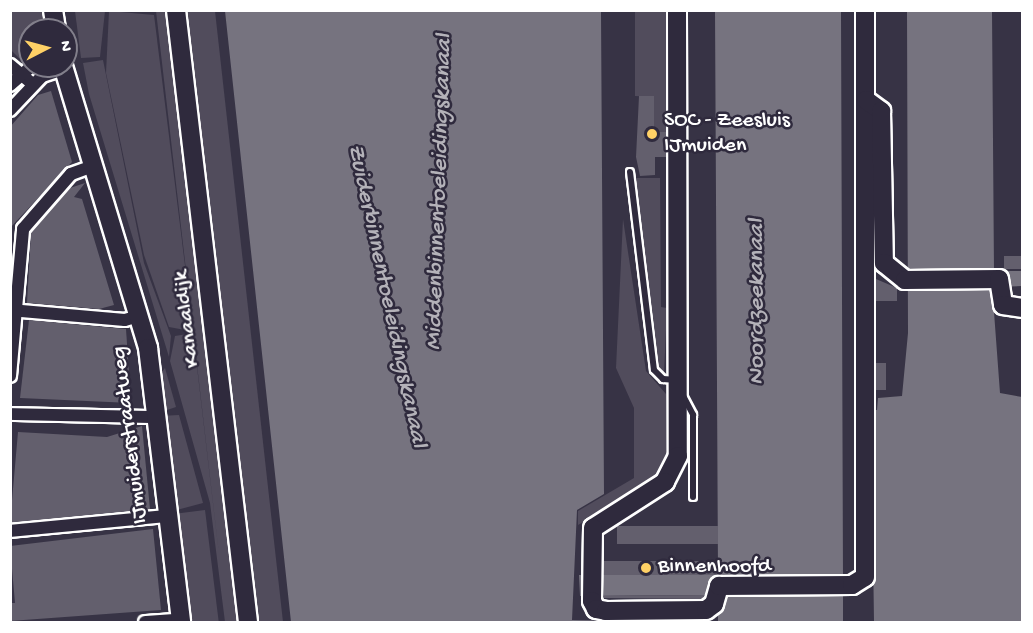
<!DOCTYPE html>
<style>
body{margin:0}
#map{position:relative;width:1033px;height:633px;overflow:hidden;background:#373345;font-family:"Gochi Hand",sans-serif}
div>[style]{position:absolute}
[style*='--x']{left:calc(var(--x)*1px);top:calc(var(--y)*1px);width:calc(var(--w)*1px);rotate:calc(var(--a)*1deg)}
.green>*{inset:0;background:#514c5c;transform-origin:0 0}
.water>*{inset:0;background:#76737f}
.building>*{inset:0;background:#635f6d;transform-origin:0 0}
.roads{filter:drop-shadow(2px 0 #fff) drop-shadow(-2px 0 #fff) drop-shadow(0 2px #fff) drop-shadow(0 -2px #fff)}
.lane>*{height:6px;margin:-3px;padding:0 3px;transform-origin:3px;border-radius:3px;background:#2f2a3d}
.street>*{height:12px;margin:-6px;padding:0 6px;transform-origin:6px;border-radius:6px;background:#2f2a3d}
.secondary>*{height:18px;margin:-9px;padding:0 9px;transform-origin:9px;border-radius:9px;background:#2f2a3d}
.dots>*{width:16px;height:16px;translate:-50% -50%;box-sizing:border-box;border:3px solid #2f2a3d;border-radius:50%}
span{translate:-50% -50%;white-space:nowrap;text-align:center;line-height:1.15;-webkit-text-stroke:5px #2f2a3d;paint-order:stroke}
.poi-label{font-size:22px;color:#fff}
.left{translate:0 -50%;text-align:left}
.street-label{font-size:22px;color:#fff}
.water-label{font-size:24px;color:#b4b2b9;font-style:italic}
.frame{position:absolute;inset:0;border:12px solid #fff;pointer-events:none}
.north{position:absolute;left:18px;top:18px;width:60px;height:60px;box-sizing:border-box;background:#2f2a3d;border:2px solid #827f8b;border-radius:50%;rotate:84deg;font-size:16px;font-weight:700;line-height:24px;text-align:center;color:#fff}
.north::after{content:'';display:block;margin:auto;width:21px;height:27px;background:#ffd166;clip-path:polygon(50% 0,100% 100%,50% 72%,0 100%)}
</style>
<div id="map">
<div class="green">
<i style="clip-path:polygon(10px 11px,46px 11px,49px 30px,30px 30px,30px 59px,23px 62px,11px 50px)"></i>
<i style="clip-path:polygon(75px 11px,105px 11px,100px 57px,81px 58px)"></i>
<i style="clip-path:polygon(109px 11px,154px 15px,192px 322px,185px 330px,169px 327px,144px 255px,106px 73px)"></i>
<i style="clip-path:polygon(156px 11px,169px 11px,241px 622px,225px 622px,210px 503px,170px 361px,175px 336px,193px 333px,220px 563px)"></i>
<i style="clip-path:polygon(181px 11px,215px 11px,283px 622px,255px 622px)"></i>
<i style="clip-path:polygon(635px 11px,667px 11px,667px 137px,654px 131px,654px 97px,635px 96px)"></i>
<i style="clip-path:polygon(103px 60px,144px 263px,171px 336px,169px 357px,89px 94px,83px 63px)"></i>
<i style="clip-path:polygon(633px 178px,660px 178px,661px 307px,667px 308px,664px 374px,655px 364px)"></i>
<i style="clip-path:polygon(623px 219px,646px 371px,666px 394px,666px 458px,652px 482px,578px 525px,578px 511px,634px 478px,634px 408px,616px 368px)"></i>
<i style="clip-path:polygon(165px 368px,176px 407px,161px 412px,160px 374px)"></i>
<i style="clip-path:polygon(179px 415px,203px 503px,173px 511px,160px 416px)"></i>
<i style="left:205px;top:510px;width:113px;height:32px;rotate:83deg"></i>
</div>
<div class="water">
<i style="clip-path:polygon(225px 11px,601px 11px,604px 494px,577px 510px,572px 620px,685px 622px,291px 622px)"></i>
<i style="clip-path:polygon(715px 11px,841px 11px,843px 577px,719px 595px,843px 593px,843px 622px,718px 622px,718px 595px,580px 596px,579px 575px,718px 574px)"></i>
<i style="clip-path:polygon(907px 11px,992px 11px,994px 271px,1022px 271px,1022px 286px,994px 287px,994px 312px,1000px 393px,1022px 397px,1022px 622px,874px 622px,871px 410px,877px 410px,878px 398px,902px 396px,908px 333px)"></i>
</div>
<div class="building">
<i style="clip-path:polygon(51px 91px,72px 162px,10px 228px,10px 127px,38px 95px)"></i>
<i style="clip-path:polygon(639px 96px,654px 96px,654px 132px,666px 132px,666px 157px,655px 157px,655px 175px,640px 176px,636px 157px)"></i>
<i style="clip-path:polygon(85px 183px,74px 197px,82px 199px,114px 305px,99px 309px,27px 303px,31px 232px,70px 188px)"></i>
<i style="left:1004px;top:256px;width:19px;height:13px"></i>
<i style="clip-path:polygon(876px 279px,897px 288px,897px 301px,876px 301px)"></i>
<i style="clip-path:polygon(29px 320px,126px 329px,131px 403px,20px 398px)"></i>
<i style="left:876px;top:363px;width:10px;height:27px"></i>
<i style="clip-path:polygon(142px 426px,150px 509px,10px 523px,18px 432px,107px 437px)"></i>
<i style="left:617px;top:526px;width:101px;height:18px"></i>
<i style="clip-path:polygon(153px 529px,161px 610px,10px 621px,10px 603px,15px 603px,10px 546px)"></i>
<i style="left:604px;top:561px;width:114px;height:14px"></i>
<i style="clip-path:polygon(705px 595px,702px 599px,603px 598px,603px 596px)"></i>
</div>
<div class="roads">
<div class="lane">
<i style="--x:630;--y:172;--w:199;--a:83.1"></i>
<i style="--x:654;--y:370;--w:13;--a:45"></i>
<i style="--x:663;--y:379;--w:14;--a:4"></i>
<i style="--x:681;--y:392;--w:26;--a:62"></i>
<i style="--x:693;--y:415;--w:82;--a:90"></i>
</div>
<div class="street">
<i style="--x:10;--y:65;--w:30;--a:40"></i>
<i style="--x:10;--y:85;--w:29;--a:-41"></i>
<i style="--x:10;--y:110;--w:47;--a:-46.7"></i>
<i style="--x:42;--y:76;--w:23;--a:-18"></i>
<i style="--x:10;--y:310;--w:115;--a:5"></i>
<i style="--x:125;--y:320;--w:14;--a:-17"></i>
<i style="--x:10;--y:376;--w:148;--a:-84.9"></i>
<i style="--x:23;--y:229;--w:73;--a:-48.9"></i>
<i style="--x:71;--y:174;--w:23;--a:-20"></i>
<i style="--x:10;--y:414;--w:145;--a:1.2"></i>
<i style="--x:10;--y:531;--w:156;--a:-5.5"></i>
<i style="--x:145;--y:622;--w:27;--a:-4"></i>
</div>
<div class="secondary">
<i style="--x:53;--y:10;--w:20;--a:81"></i>
<i style="--x:176;--y:10;--w:616;--a:83.29"></i>
<i style="--x:677;--y:10;--w:446;--a:89.9"></i>
<i style="--x:678;--y:456;--w:29;--a:117"></i>
<i style="--x:665;--y:482;--w:85;--a:147.4"></i>
<i style="--x:593;--y:528;--w:73;--a:90.8"></i>
<i style="--x:592;--y:601;--w:9;--a:63"></i>
<i style="--x:596;--y:609;--w:10;--a:11"></i>
<i style="--x:606;--y:611;--w:100;--a:-0.6"></i>
<i style="--x:706;--y:610;--w:10;--a:-37"></i>
<i style="--x:714;--y:604;--w:19;--a:-74"></i>
<i style="--x:719;--y:586;--w:133;--a:-0.4"></i>
<i style="--x:852;--y:585;--w:15;--a:-32"></i>
<i style="--x:865;--y:577;--w:567;--a:-90"></i>
<i style="--x:63;--y:66;--w:295;--a:73.2"></i>
<i style="--x:148;--y:348;--w:276;--a:83.1"></i>
<i style="--x:866;--y:100;--w:19;--a:36"></i>
<i style="--x:881;--y:111;--w:152;--a:88.9"></i>
<i style="--x:884;--y:263;--w:27;--a:39"></i>
<i style="--x:905;--y:280;--w:94;--a:-0.6"></i>
<i style="--x:999;--y:279;--w:26;--a:81"></i>
<i style="--x:1003;--y:305;--w:19;--a:9"></i>
</div>
</div>
<div class="dots">
<i style="left:652px;top:134px;background:#ffd166"></i>
<i style="left:646px;top:568px;background:#ffd166"></i>
</div>
<div class="poi-label">
<span class="left" style="left:664px;top:134px">SOC - Zeesluis<br>IJmuiden</span>
<span class="left" style="left:658px;top:568px">Binnenhoofd</span>
</div>
<div class="street-label">
<span style="left:188px;top:319px;rotate:-97deg">Kanaaldijk</span>
<span style="left:131px;top:435px;rotate:-97deg">IJmuiderstraatweg</span>
</div>
<div class="water-label">
<span style="left:440px;top:192px;rotate:-88deg">Middenbinnentoeleidingskanaal</span>
<span style="left:386px;top:296px;rotate:78deg">Zuiderbinnentoeleidingskanaal</span>
<span style="left:758px;top:302px;rotate:-90deg">Noordzeekanaal</span>
</div>
<div class="frame"></div>
<div class="north">N</div>
</div>
